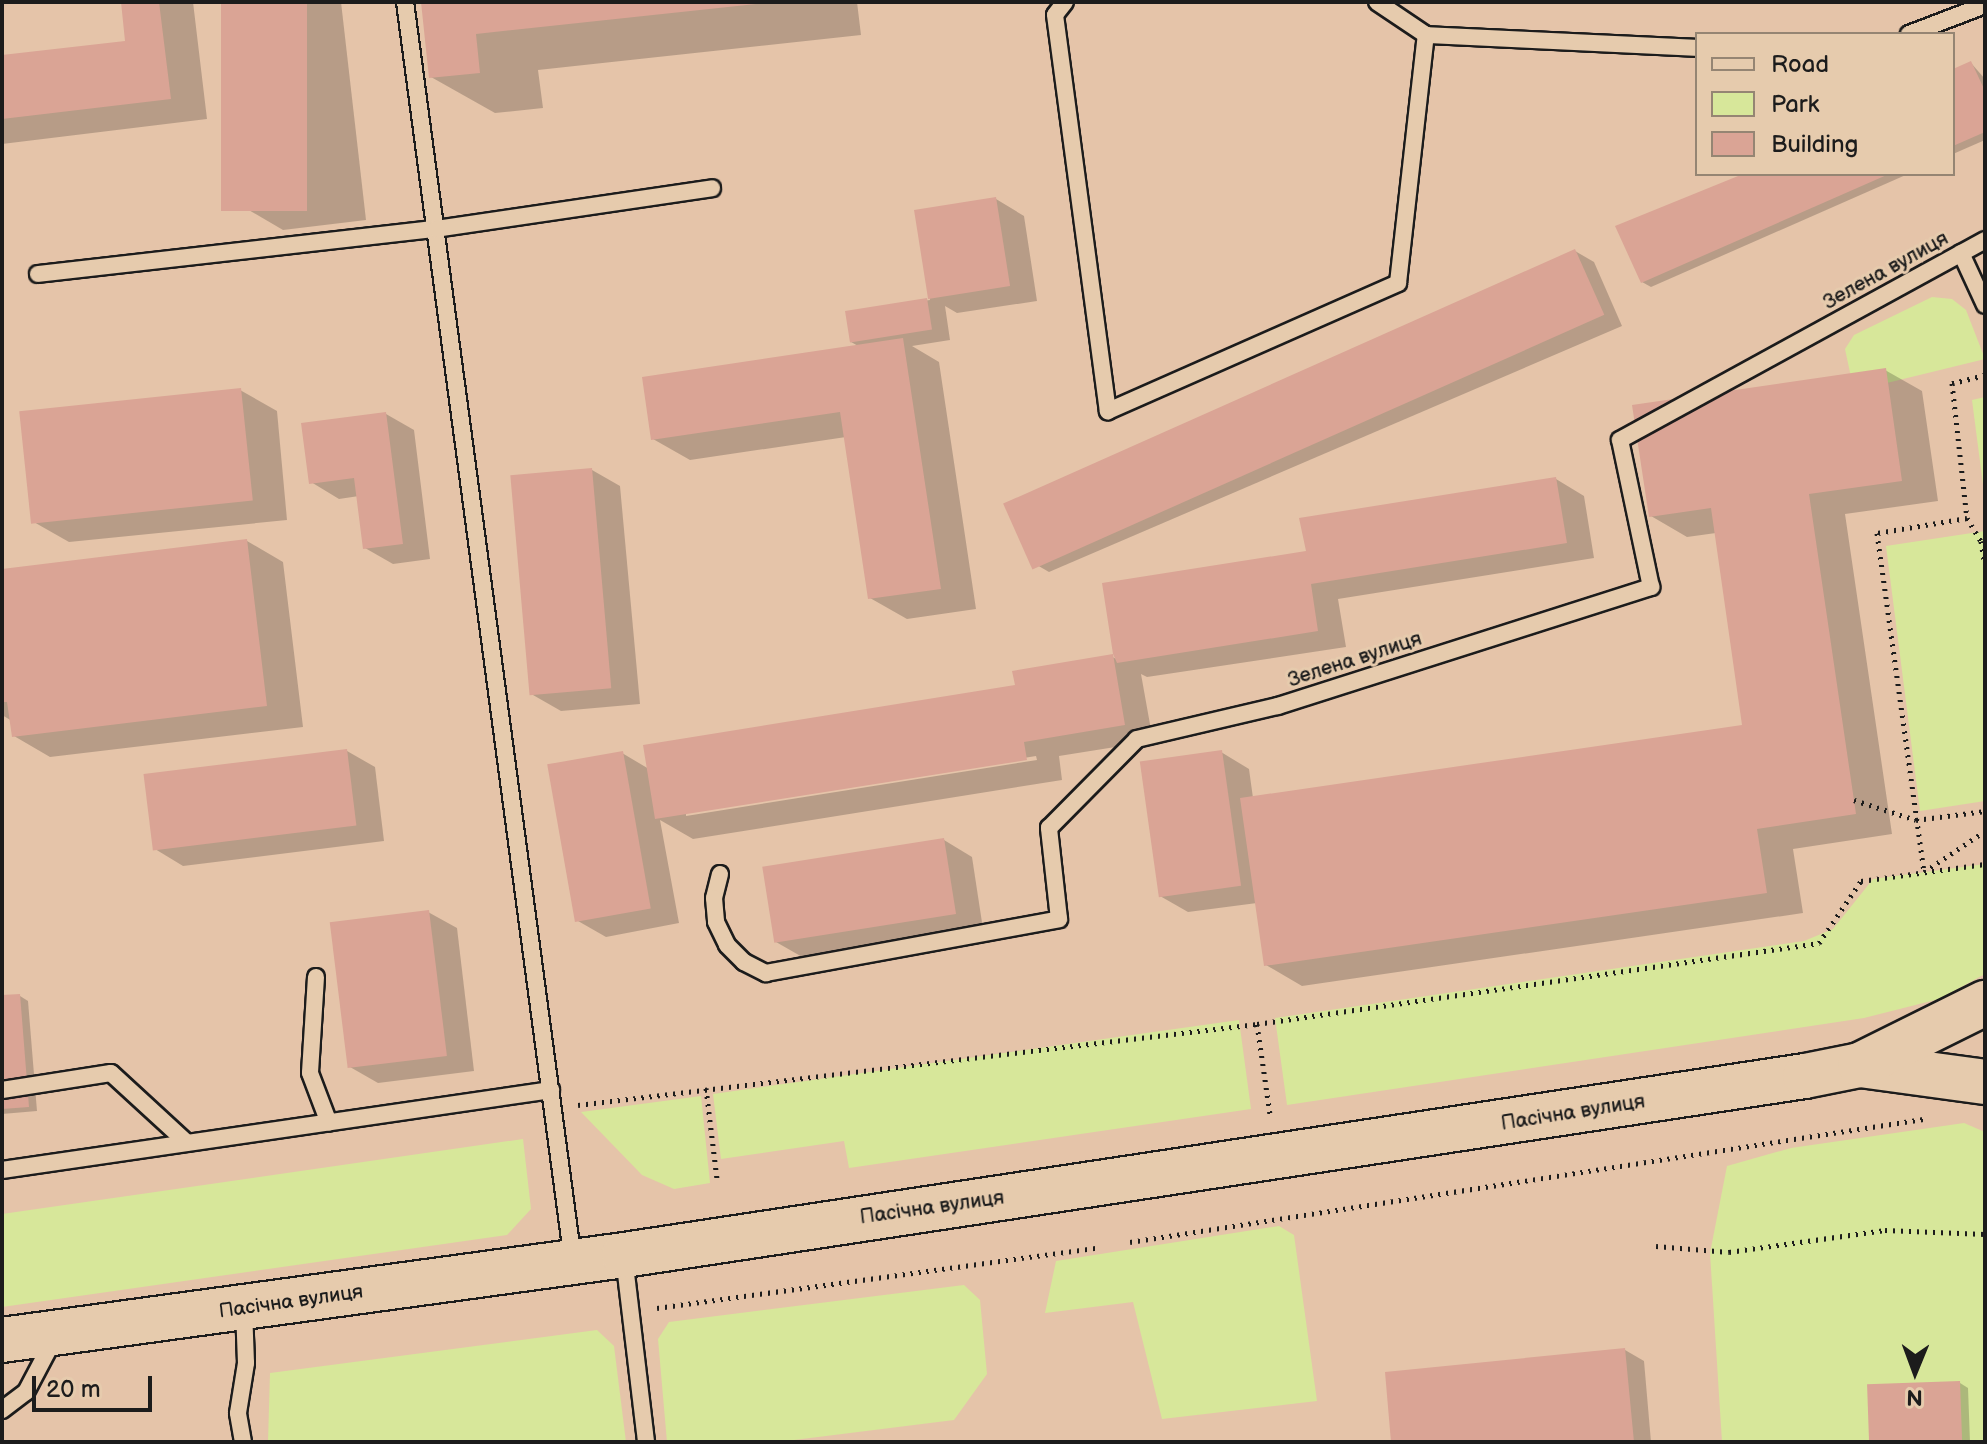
<!DOCTYPE html>
<meta charset="utf-8">
<style>
body{margin:0}
#map{position:relative;width:1987px;height:1444px;overflow:hidden;background:#e5c4a9;font-family:"Balsamiq Sans",sans-serif}
div>[style]{position:absolute}
[style*='--x']{left:calc(var(--x)*1px);top:calc(var(--y)*1px);width:calc(var(--w)*1px);rotate:calc(var(--a)*1deg)}
.green>*{inset:0;background:#d7e79a}
.shadow>*{inset:0;background:#0003}
.building>*{inset:0;background:#daa495;transform-origin:0 0}
.path>*{height:5px;margin-top:-2.5px;transform-origin:0;background:repeating-linear-gradient(90deg,#1c1c1c 0 2px,transparent 0 8px)}
.roads{filter:drop-shadow(2px 0 #1c1c1c) drop-shadow(-2px 0 #1c1c1c) drop-shadow(0 2px #1c1c1c) drop-shadow(0 -2px #1c1c1c)}
.service>*{height:16px;margin:-8px;padding:0 8px;transform-origin:8px;border-radius:8px;background:#e6cbad}
.secondary>*{height:44px;margin:-22px;padding:0 22px;transform-origin:22px;border-radius:22px;background:#e6cbad}
span{translate:-50% -50%;white-space:nowrap;text-align:center;line-height:1.15;-webkit-text-stroke:6px #e6cbad;paint-order:stroke}
.street-label{font-size:20px;color:#1c1c1c}
.frame{position:absolute;inset:0;border:4px solid #1c1c1c;pointer-events:none}
.legend{position:absolute;left:1695px;top:32px;width:260px;height:144px;box-sizing:border-box;background:#e6cbad;border:2px solid #958573;margin:0;padding:10px 14px;list-style:none;font-size:24px;color:#1c1c1c}
.legend li{display:flex;align-items:center;gap:16px;height:40px}
.legend b{width:40px;border:2px solid #958573}
.north{position:absolute;left:1875px;top:1332px;width:80px;height:80px;-webkit-text-stroke:6px #e6cbad;paint-order:stroke;rotate:181deg;font-size:22px;font-weight:700;line-height:32px;text-align:center;color:#1c1c1c}
.north::after{content:'';display:block;margin:auto;width:28px;height:36px;background:#1c1c1c;clip-path:polygon(50% 0,100% 100%,50% 72%,0 100%)}
.scale{position:absolute;left:32px;top:1376px;width:120px;height:36px;box-sizing:border-box;border:4px solid #1c1c1c;border-top:0;padding-left:10px;font-size:24px;line-height:28px;white-space:nowrap;color:#1c1c1c;-webkit-text-stroke:6px #e6cbad;paint-order:stroke}
</style>
<div id="map">
<div class="green">
<i style="clip-path:polygon(1932px 297px,1952px 299px,1966px 310px,1985px 359px,1854px 391px,1845px 349px,1854px 335px)"></i>
<i style="clip-path:polygon(1985px 397px,1985px 500px,1972px 400px)"></i>
<i style="clip-path:polygon(1985px 531px,1985px 801px,1920px 811px,1886px 546px)"></i>
<i style="clip-path:polygon(1985px 864px,1985px 974px,1939px 999px,1864px 1018px,1287px 1105px,1275px 1018px,1804px 941px,1833px 929px,1873px 879px)"></i>
<i style="clip-path:polygon(1239px 1020px,1251px 1109px,849px 1168px,844px 1141px,721px 1159px,713px 1094px)"></i>
<i style="clip-path:polygon(701px 1096px,710px 1183px,674px 1189px,642px 1175px,581px 1112px)"></i>
<i style="clip-path:polygon(1964px 1123px,1985px 1132px,1985px 1442px,1722px 1442px,1710px 1253px,1727px 1166px,1791px 1148px)"></i>
<i style="clip-path:polygon(523px 1139px,531px 1209px,507px 1235px,2px 1307px,2px 1214px)"></i>
<i style="clip-path:polygon(1279px 1226px,1294px 1235px,1317px 1401px,1162px 1419px,1133px 1302px,1045px 1313px,1056px 1261px)"></i>
<i style="clip-path:polygon(964px 1285px,980px 1300px,987px 1374px,954px 1420px,778px 1442px,667px 1442px,658px 1339px,669px 1322px)"></i>
<i style="clip-path:polygon(597px 1330px,614px 1346px,626px 1442px,268px 1442px,270px 1373px)"></i>
</div>
<div class="shadow">
<i style="clip-path:polygon(123px 2px,193px 2px,207px 119px,2px 144px,2px 57px,128px 42px)"></i>
<i style="clip-path:polygon(224px 2px,341px 2px,366px 220px,283px 230px,247px 209px)"></i>
<i style="clip-path:polygon(423px 2px,857px 2px,861px 35px,538px 70px,543px 108px,495px 113px,431px 77px)"></i>
<i style="clip-path:polygon(1971px 63px,1985px 79px,1985px 140px,1953px 154px,1953px 71px)"></i>
<i style="clip-path:polygon(1747px 174px,1908px 174px,1651px 287px,1642px 282px)"></i>
<i style="clip-path:polygon(996px 199px,1024px 216px,1037px 301px,957px 313px,945px 306px,950px 340px,912px 346px,939px 362px,976px 609px,907px 619px,870px 598px,846px 437px,690px 460px,653px 439px,860px 347px,851px 342px,847px 312px,930px 300px,916px 211px)"></i>
<i style="clip-path:polygon(1575px 251px,1594px 262px,1622px 326px,1049px 572px,1030px 561px)"></i>
<i style="clip-path:polygon(1885px 370px,1922px 391px,1938px 501px,1845px 514px,1892px 834px,1793px 849px,1803px 913px,1302px 986px,1266px 965px,1257px 903px,1188px 912px,1160px 896px,1221px 752px,1249px 769px,1253px 798px,1744px 726px,1716px 533px,1687px 537px,1651px 516px)"></i>
<i style="clip-path:polygon(240px 390px,277px 411px,287px 520px,69px 542px,32px 521px)"></i>
<i style="clip-path:polygon(386px 414px,414px 430px,430px 559px,393px 564px,365px 548px,359px 496px,339px 499px,311px 482px)"></i>
<i style="clip-path:polygon(592px 470px,620px 486px,640px 704px,561px 711px,533px 695px)"></i>
<i style="clip-path:polygon(evenodd,1556px 479px,1584px 496px,1594px 558px,1338px 599px,1346px 647px,1147px 677px,1141px 674px,1153px 741px,1059px 756px,1062px 780px,693px 839px,660px 820px,679px 923px,606px 937px,578px 921px,622px 753px,649px 769px,1017px 687px,1112px 657px,1119px 660px,1308px 553px,1556px 479px,1036px 756px,1037px 760px,686px 816px,686px 812px,1036px 756px)"></i>
<i style="clip-path:polygon(247px 541px,283px 562px,303px 727px,50px 757px,14px 736px,12px 721px,2px 715px,2px 571px)"></i>
<i style="clip-path:polygon(347px 751px,375px 767px,384px 841px,183px 866px,155px 849px)"></i>
<i style="clip-path:polygon(944px 840px,972px 857px,983px 929px,804px 958px,776px 942px)"></i>
<i style="clip-path:polygon(428px 912px,457px 928px,474px 1071px,378px 1083px,350px 1067px)"></i>
<i style="clip-path:polygon(20px 996px,28px 1001px,37px 1111px,2px 1114px,2px 997px)"></i>
<i style="clip-path:polygon(1625px 1350px,1644px 1361px,1651px 1442px,1393px 1442px)"></i>
<i style="clip-path:polygon(1960px 1383px,1968px 1388px,1970px 1442px,1871px 1442px)"></i>
</div>
<div class="building">
<i style="clip-path:polygon(121px 2px,159px 2px,171px 99px,2px 119px,2px 55px,125px 41px)"></i>
<i style="left:221px;top:2px;width:86px;height:209px"></i>
<i style="clip-path:polygon(421px 2px,756px 2px,756px 4px,476px 34px,480px 73px,429px 78px)"></i>
<i style="clip-path:polygon(1971px 61px,1985px 91px,1985px 132px,1953px 146px,1953px 69px)"></i>
<i style="clip-path:polygon(1743px 174px,1889px 174px,1641px 283px,1615px 226px)"></i>
<i style="left:996px;top:197px;width:90px;height:83px;rotate:81deg"></i>
<i style="left:1575px;top:249px;width:72px;height:626px;rotate:66deg"></i>
<i style="left:927px;top:298px;width:32px;height:83px;rotate:81deg"></i>
<i style="clip-path:polygon(903px 338px,941px 589px,868px 599px,840px 412px,651px 440px,642px 377px)"></i>
<i style="clip-path:polygon(1886px 368px,1902px 481px,1809px 494px,1856px 814px,1757px 829px,1767px 893px,1264px 966px,1240px 798px,1742px 725px,1711px 508px,1649px 517px,1632px 405px)"></i>
<i style="left:241px;top:388px;width:113px;height:223px;rotate:84deg"></i>
<i style="clip-path:polygon(386px 412px,403px 544px,363px 549px,354px 478px,309px 484px,301px 423px)"></i>
<i style="left:592px;top:468px;width:221px;height:82px;rotate:85deg"></i>
<i style="clip-path:polygon(1556px 477px,1567px 543px,1311px 584px,1318px 631px,1117px 663px,1113px 654px,1102px 583px,1306px 551px,1299px 518px)"></i>
<i style="clip-path:polygon(247px 539px,267px 706px,12px 737px,7px 702px,2px 702px,2px 569px)"></i>
<i style="clip-path:polygon(1113px 654px,1125px 725px,1024px 742px,1027px 760px,655px 819px,643px 745px,1015px 685px,1012px 671px)"></i>
<i style="left:347px;top:749px;width:77px;height:205px;rotate:83deg"></i>
<i style="left:1222px;top:750px;width:137px;height:83px;rotate:82deg"></i>
<i style="left:623px;top:751px;width:160px;height:77px;rotate:80deg"></i>
<i style="left:944px;top:838px;width:77px;height:184px;rotate:81deg"></i>
<i style="left:429px;top:910px;width:147px;height:100px;rotate:83deg"></i>
<i style="clip-path:polygon(20px 994px,29px 1107px,2px 1109px,2px 995px)"></i>
<i style="clip-path:polygon(1625px 1348px,1634px 1442px,1391px 1442px,1385px 1372px)"></i>
<i style="left:1960px;top:1381px;width:61px;height:93px;rotate:88deg"></i>
</div>
<div class="path">
<i style="--x:1985;--y:375;--w:34;--a:166"></i>
<i style="--x:1952;--y:383;--w:136;--a:83.7"></i>
<i style="--x:1967;--y:518;--w:27;--a:59"></i>
<i style="--x:1981;--y:541;--w:24;--a:81"></i>
<i style="--x:1967;--y:518;--w:91;--a:170.5"></i>
<i style="--x:1877;--y:533;--w:342;--a:82.1"></i>
<i style="--x:1924;--y:872;--w:73;--a:-33.9"></i>
<i style="--x:1854;--y:800;--w:65;--a:17.9"></i>
<i style="--x:1916;--y:820;--w:70;--a:-7.4"></i>
<i style="--x:1257;--y:1024;--w:91;--a:81.8"></i>
<i style="--x:706;--y:1088;--w:92;--a:83.1"></i>
<i style="--x:578;--y:1105;--w:684;--a:-6.8"></i>
<i style="--x:1257;--y:1024;--w:568;--a:-8.2"></i>
<i style="--x:1819;--y:943;--w:75;--a:-55.9"></i>
<i style="--x:1861;--y:881;--w:125;--a:-7.8"></i>
<i style="--x:1130;--y:1242;--w:803;--a:-8.81"></i>
<i style="--x:1656;--y:1246;--w:73;--a:4.7"></i>
<i style="--x:1729;--y:1252;--w:158;--a:-8"></i>
<i style="--x:1885;--y:1230;--w:100;--a:2.3"></i>
<i style="--x:657;--y:1308;--w:443;--a:-7.8"></i>
</div>
<div class="roads">
<div class="service">
<i style="--x:405;--y:2;--w:1270;--a:82.4"></i>
<i style="--x:1065;--y:2;--w:16;--a:128"></i>
<i style="--x:1055;--y:15;--w:400;--a:82.4"></i>
<i style="--x:1108;--y:411;--w:317;--a:-23.8"></i>
<i style="--x:1398;--y:283;--w:250;--a:-83.6"></i>
<i style="--x:1377;--y:2;--w:59;--a:34"></i>
<i style="--x:1426;--y:35;--w:271;--a:2.7"></i>
<i style="--x:1909;--y:34;--w:81;--a:-20.9"></i>
<i style="--x:1961;--y:253;--w:57;--a:65.2"></i>
<i style="--x:38;--y:274;--w:401;--a:-6.5"></i>
<i style="--x:436;--y:229;--w:279;--a:-8.4"></i>
<i style="--x:720;--y:874;--w:25;--a:104"></i>
<i style="--x:714;--y:898;--w:24;--a:85"></i>
<i style="--x:716;--y:922;--w:25;--a:64"></i>
<i style="--x:727;--y:945;--w:24;--a:45"></i>
<i style="--x:744;--y:962;--w:25;--a:27"></i>
<i style="--x:766;--y:973;--w:298;--a:-10.4"></i>
<i style="--x:1059;--y:919;--w:92;--a:-96.3"></i>
<i style="--x:1049;--y:828;--w:125;--a:-45.3"></i>
<i style="--x:1137;--y:739;--w:145;--a:-13.2"></i>
<i style="--x:1278;--y:706;--w:392;--a:-17.7"></i>
<i style="--x:1651;--y:587;--w:150;--a:-101.9"></i>
<i style="--x:1620;--y:440;--w:416;--a:-28.7"></i>
<i style="--x:316;--y:977;--w:96;--a:93.6"></i>
<i style="--x:310;--y:1073;--w:53;--a:69.2"></i>
<i style="--x:2;--y:1090;--w:110;--a:-8.9"></i>
<i style="--x:111;--y:1073;--w:103;--a:42.6"></i>
<i style="--x:2;--y:1170;--w:555;--a:-8.29"></i>
<i style="--x:624;--y:1257;--w:186;--a:83.2"></i>
<i style="--x:2;--y:1410;--w:30;--a:-37"></i>
<i style="--x:26;--y:1392;--w:60;--a:-62.2"></i>
<i style="--x:243;--y:1442;--w:29;--a:-100"></i>
<i style="--x:238;--y:1413;--w:51;--a:-80.9"></i>
<i style="--x:246;--y:1363;--w:54;--a:-92.1"></i>
</div>
<div class="secondary">
<i style="--x:1860;--y:1065;--w:126;--a:7.7"></i>
<i style="--x:2;--y:1340;--w:628;--a:-7.78"></i>
<i style="--x:624;--y:1255;--w:1194;--a:-8.62"></i>
<i style="--x:1805;--y:1076;--w:56;--a:-11.3"></i>
<i style="--x:1860;--y:1065;--w:140;--a:-26.4"></i>
</div>
</div>
<div class="street-label">
<span style="left:1886px;top:271px;rotate:-29deg">Зелена вулиця</span>
<span style="left:1355px;top:660px;rotate:-18deg">Зелена вулиця</span>
<span style="left:1573px;top:1113px;rotate:-9deg">Пасічна вулиця</span>
<span style="left:932px;top:1208px;rotate:-8deg">Пасічна вулиця</span>
<span style="left:291px;top:1302px;rotate:-8deg">Пасічна вулиця</span>
</div>
<div class="frame"></div>
<ul class="legend">
<li><b style="height:10px;background:#e6cbad"></b>Road</li>
<li><b style="height:22px;background:#d7e79a"></b>Park</li>
<li><b style="height:22px;background:#daa495"></b>Building</li>
</ul>
<div class="north">N</div>
<div class="scale">20 m</div>
</div>
